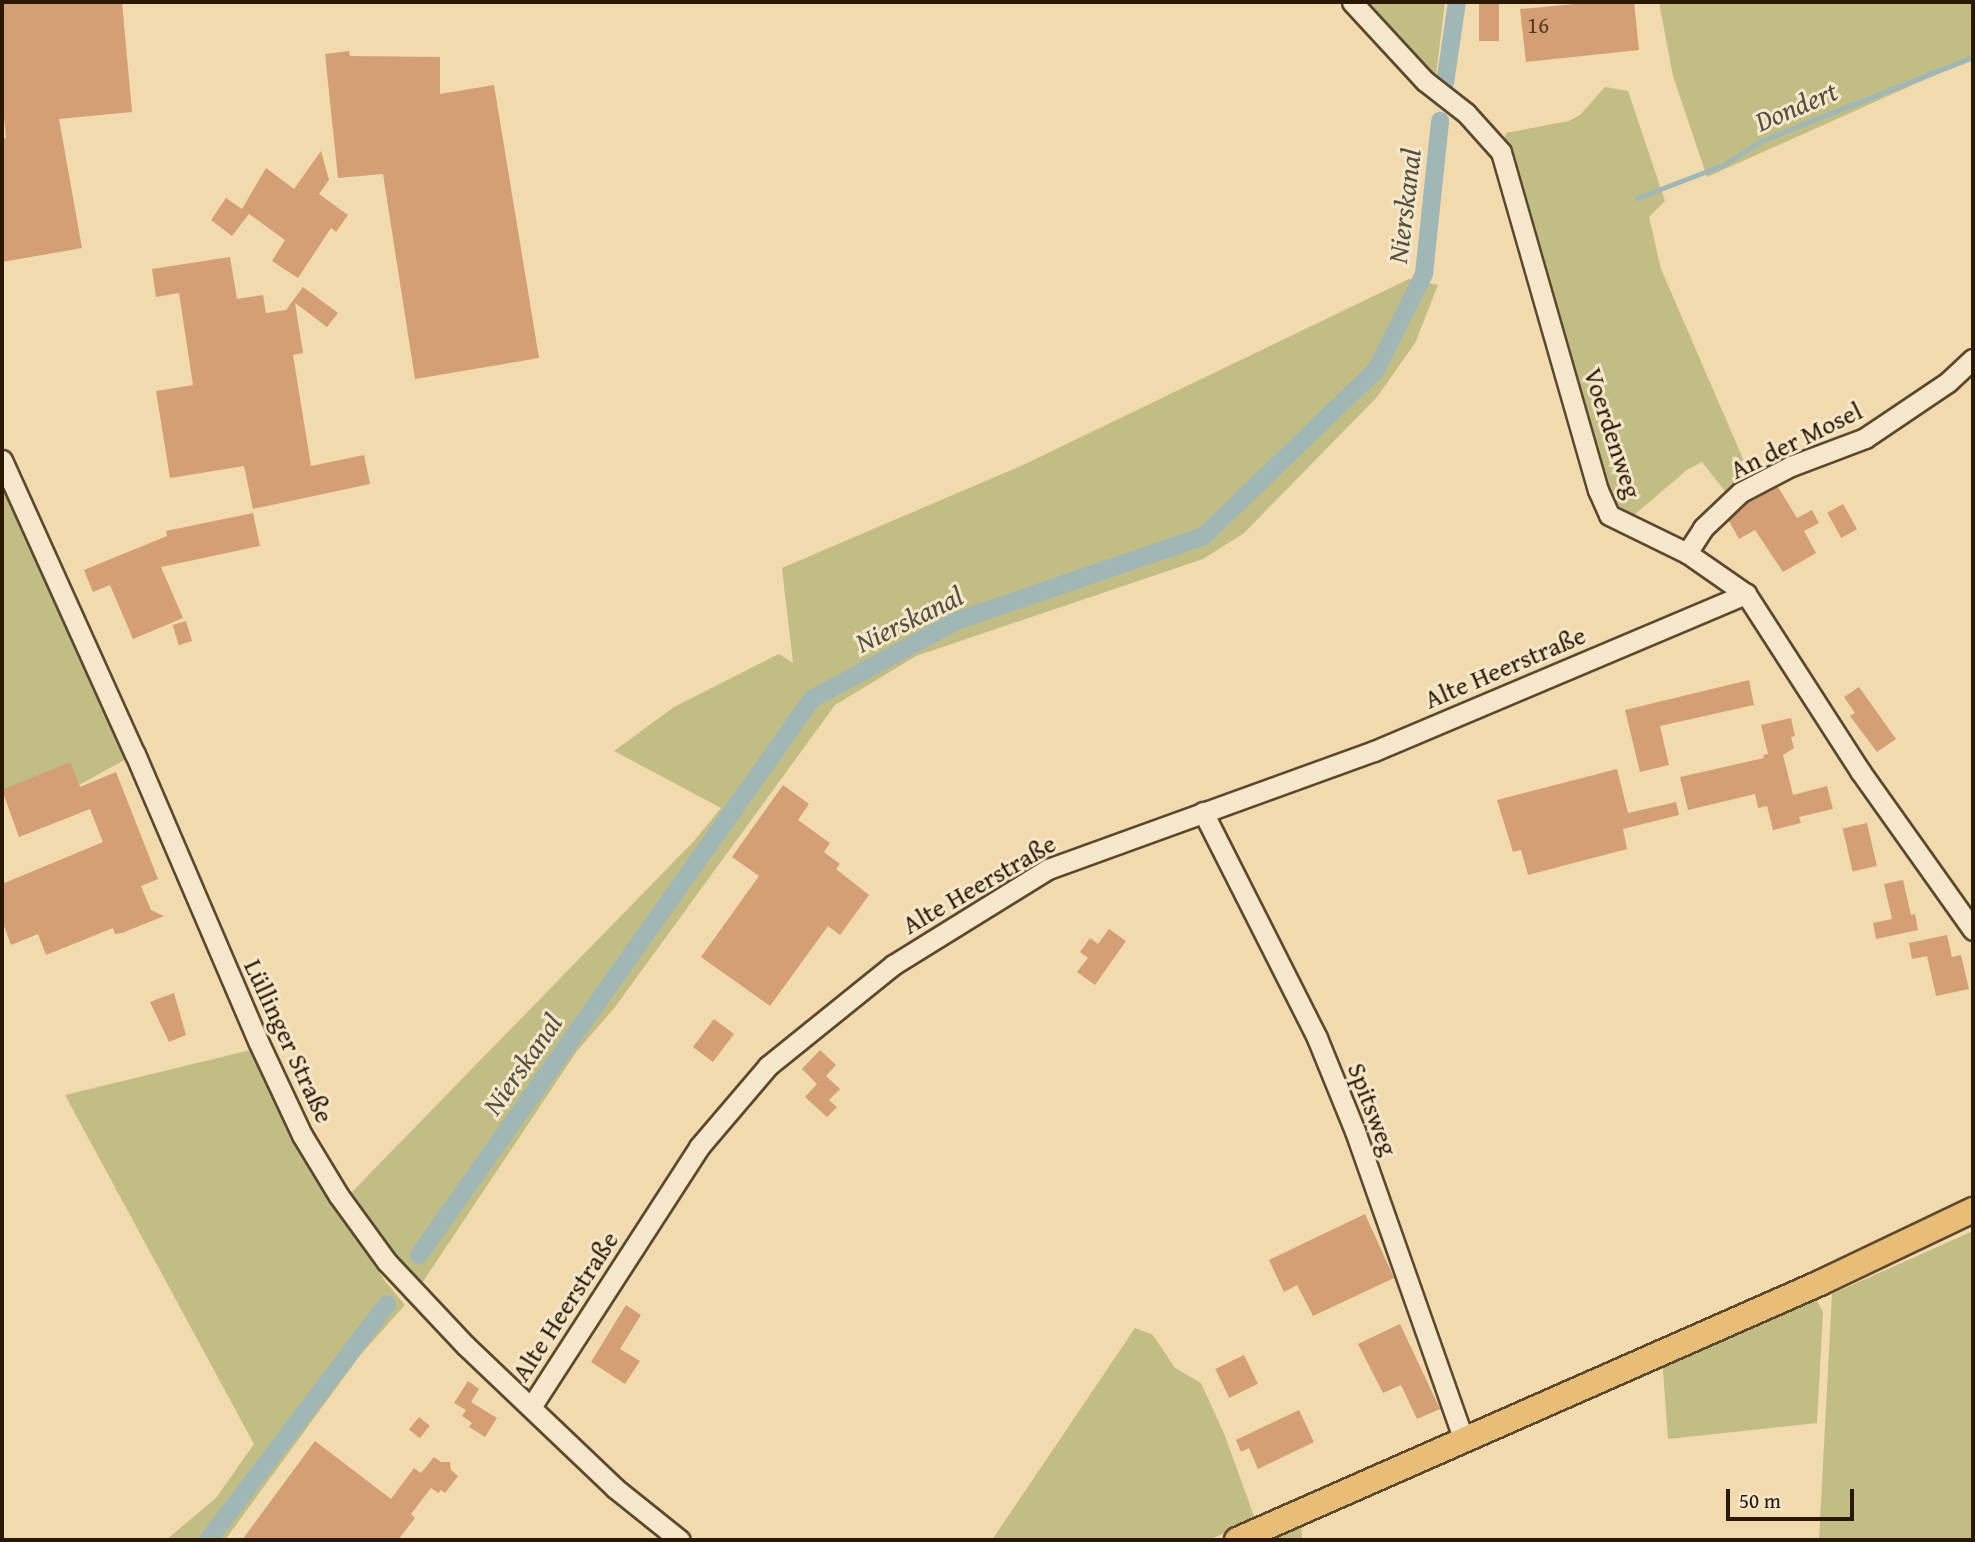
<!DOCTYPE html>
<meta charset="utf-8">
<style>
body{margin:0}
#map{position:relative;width:1975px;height:1542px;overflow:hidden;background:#f0daae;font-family:"Gentium Book Plus",serif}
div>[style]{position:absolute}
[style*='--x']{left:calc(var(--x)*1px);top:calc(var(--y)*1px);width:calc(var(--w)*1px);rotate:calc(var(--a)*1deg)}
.green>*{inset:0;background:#c1bd85}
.stream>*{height:5px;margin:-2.5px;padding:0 2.5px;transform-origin:2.5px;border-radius:2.5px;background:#a0b7b6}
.canal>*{height:18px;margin:-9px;padding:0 9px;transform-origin:9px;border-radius:9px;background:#a0b7b6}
.building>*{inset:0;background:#d59f75;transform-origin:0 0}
.roads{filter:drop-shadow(2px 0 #5c482e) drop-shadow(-2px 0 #5c482e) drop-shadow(0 2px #5c482e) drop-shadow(0 -2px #5c482e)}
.minor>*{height:19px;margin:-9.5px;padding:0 9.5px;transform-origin:9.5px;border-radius:9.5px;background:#f5e7ca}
.major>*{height:24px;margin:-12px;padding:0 12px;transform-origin:12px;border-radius:12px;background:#e8bd77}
span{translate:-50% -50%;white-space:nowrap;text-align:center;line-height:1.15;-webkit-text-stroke:6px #f5e7ca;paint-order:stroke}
.number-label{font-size:23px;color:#563a20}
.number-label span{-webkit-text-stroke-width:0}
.street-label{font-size:26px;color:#2b1803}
.water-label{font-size:28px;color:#545042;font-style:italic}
.frame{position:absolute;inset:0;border:4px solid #2b1803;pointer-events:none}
.scale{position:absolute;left:1726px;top:1489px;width:128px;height:32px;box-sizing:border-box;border:4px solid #2b1803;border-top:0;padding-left:9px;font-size:21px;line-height:24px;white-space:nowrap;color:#2b1803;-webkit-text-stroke:5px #f5e7ca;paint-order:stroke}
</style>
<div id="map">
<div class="green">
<i style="clip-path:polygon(1346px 2px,1445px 2px,1435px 83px)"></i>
<i style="clip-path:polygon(1659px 2px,1973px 2px,1973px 58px,1707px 177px,1673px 76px)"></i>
<i style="clip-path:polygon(1605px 87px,1628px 91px,1665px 201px,1649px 217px,1661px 269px,1750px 475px,1728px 495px,1702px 462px,1687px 470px,1628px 520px,1611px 510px,1504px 140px,1506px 133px,1569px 121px,1580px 115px)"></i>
<i style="clip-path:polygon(1409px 279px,1438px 285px,1415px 343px,1377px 397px,1244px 533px,1203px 559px,916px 656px,835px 705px,615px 1007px,577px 1051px,420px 1286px,350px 1194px,694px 841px,721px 808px,614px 751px,674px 707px,779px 654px,793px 663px,782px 568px,1023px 465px)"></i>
<i style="clip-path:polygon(2px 457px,135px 754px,79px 785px,69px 765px,2px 792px)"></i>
<i style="clip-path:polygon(259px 1048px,338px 1209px,385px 1281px,405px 1305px,361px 1354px,225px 1540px,166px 1540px,216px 1498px,254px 1444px,65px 1095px)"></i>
<i style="clip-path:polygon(1973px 1231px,1973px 1540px,1819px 1540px,1832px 1294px)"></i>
<i style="clip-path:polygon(1801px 1296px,1817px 1301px,1823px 1312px,1817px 1423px,1668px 1439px,1663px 1370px,1659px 1360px)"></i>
<i style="clip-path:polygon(1135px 1328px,1153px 1335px,1175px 1368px,1201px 1383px,1225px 1436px,1255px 1519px,1209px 1540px,992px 1540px)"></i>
<i style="clip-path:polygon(1301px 1523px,1302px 1540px,1262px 1540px)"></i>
</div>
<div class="stream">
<i style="--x:1637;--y:198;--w:92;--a:-21"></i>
<i style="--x:1723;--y:165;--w:47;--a:-32"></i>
<i style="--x:1763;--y:140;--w:226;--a:-21.6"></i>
</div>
<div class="canal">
<i style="--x:1445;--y:83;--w:82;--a:-81.6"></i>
<i style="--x:419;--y:1255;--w:681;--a:-54.75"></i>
<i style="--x:812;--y:699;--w:164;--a:-28.4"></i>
<i style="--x:956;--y:621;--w:262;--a:-18.9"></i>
<i style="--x:1204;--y:536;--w:239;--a:-44"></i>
<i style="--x:1376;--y:370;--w:107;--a:-63.4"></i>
<i style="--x:1424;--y:274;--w:154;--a:-84"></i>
<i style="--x:208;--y:1540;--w:296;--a:-52.8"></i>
</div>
<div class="building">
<i style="clip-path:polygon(2px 2px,122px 2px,132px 112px,59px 119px,82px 248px,2px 262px,2px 139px,6px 138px,2px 97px)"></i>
<i style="left:1479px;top:2px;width:20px;height:39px"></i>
<i style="clip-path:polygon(1596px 2px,1634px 2px,1639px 50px,1526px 62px,1520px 9px)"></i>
<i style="clip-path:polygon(349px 51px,350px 56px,440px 57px,440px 94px,494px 85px,539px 358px,415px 379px,383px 174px,338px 178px,325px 54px)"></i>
<i style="clip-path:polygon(321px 151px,329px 180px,319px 194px,348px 215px,336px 232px,331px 228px,298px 278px,272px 261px,285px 240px,249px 214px,232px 236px,211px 220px,226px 198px,242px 209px,266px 168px,294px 189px)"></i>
<i style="clip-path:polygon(230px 257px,237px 299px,263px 295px,266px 313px,286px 310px,303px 287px,338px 313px,327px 327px,295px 303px,303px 353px,293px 355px,311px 466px,364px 455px,370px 484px,253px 509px,244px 466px,170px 478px,156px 391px,193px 385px,179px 293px,156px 297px,152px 269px)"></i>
<i style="clip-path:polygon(1778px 487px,1797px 518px,1812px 510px,1819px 523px,1804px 531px,1816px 553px,1783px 572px,1755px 530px,1739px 539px,1729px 521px,1749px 502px)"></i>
<i style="left:1843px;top:504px;width:29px;height:18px;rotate:61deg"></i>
<i style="clip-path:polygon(253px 513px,260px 546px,161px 567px,183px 618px,133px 639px,110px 585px,93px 592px,84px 570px,167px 536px,166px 531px)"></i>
<i style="left:186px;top:621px;width:21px;height:14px;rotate:73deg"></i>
<i style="clip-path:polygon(1749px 680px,1754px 705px,1660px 726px,1669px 765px,1640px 772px,1625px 710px)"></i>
<i style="clip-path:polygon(1859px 687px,1896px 739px,1877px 752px,1850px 716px,1855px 713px,1844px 697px)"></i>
<i style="clip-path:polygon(1791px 718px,1795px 736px,1791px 737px,1794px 748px,1783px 755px,1793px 795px,1827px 786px,1833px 809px,1799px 817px,1801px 823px,1773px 830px,1767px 806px,1758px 808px,1755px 794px,1688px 810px,1680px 777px,1764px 758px,1763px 755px,1768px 754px,1761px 725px)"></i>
<i style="clip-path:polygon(70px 762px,80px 787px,116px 772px,158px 879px,141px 886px,151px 910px,164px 916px,122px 933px,115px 934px,113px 928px,46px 955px,38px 934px,11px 945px,2px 920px,2px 884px,103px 842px,90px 809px,19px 837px,2px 790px)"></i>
<i style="clip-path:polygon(1617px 769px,1628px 813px,1676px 802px,1679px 815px,1623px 829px,1627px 849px,1528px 875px,1521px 850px,1513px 852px,1497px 800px)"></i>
<i style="clip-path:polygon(783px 785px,809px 804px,798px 820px,830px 843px,824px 852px,840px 864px,836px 869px,869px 895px,840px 935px,828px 926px,770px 1006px,701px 957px,759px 876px,732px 857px)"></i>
<i style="left:1867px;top:823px;width:44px;height:25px;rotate:77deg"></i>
<i style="clip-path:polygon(1903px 880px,1911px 915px,1915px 914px,1918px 930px,1876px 939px,1873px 923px,1892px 919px,1884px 884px)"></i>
<i style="clip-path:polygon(1109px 929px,1126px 941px,1095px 985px,1077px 972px,1088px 958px,1080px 952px,1090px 938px,1098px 944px)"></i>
<i style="clip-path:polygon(1947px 935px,1952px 957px,1961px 955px,1969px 989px,1936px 996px,1927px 956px,1912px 959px,1909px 943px)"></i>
<i style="clip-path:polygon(174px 993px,186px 1035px,169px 1042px,150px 1002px)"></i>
<i style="left:714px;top:1019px;width:25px;height:35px;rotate:37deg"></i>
<i style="clip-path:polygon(820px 1050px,836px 1065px,826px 1076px,840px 1089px,829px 1100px,837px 1107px,827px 1117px,805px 1097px,817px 1084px,802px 1069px)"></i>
<i style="clip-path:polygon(1365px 1214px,1394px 1278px,1313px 1316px,1297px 1285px,1284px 1292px,1269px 1260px)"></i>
<i style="clip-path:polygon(626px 1305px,641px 1315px,620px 1349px,640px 1361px,625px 1384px,591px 1362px)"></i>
<i style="clip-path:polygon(1400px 1324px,1440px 1409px,1417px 1419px,1401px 1385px,1383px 1393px,1358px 1344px)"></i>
<i style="left:1244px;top:1355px;width:32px;height:32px;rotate:64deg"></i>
<i style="clip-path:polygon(468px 1381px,479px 1389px,471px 1402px,497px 1418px,485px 1437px,469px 1427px,472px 1423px,462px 1416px,466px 1410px,454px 1403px)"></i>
<i style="clip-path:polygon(1299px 1410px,1314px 1442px,1258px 1469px,1249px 1448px,1241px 1452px,1236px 1440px)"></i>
<i style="left:419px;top:1417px;width:14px;height:16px;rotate:39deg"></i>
<i style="clip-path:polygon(315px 1441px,391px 1499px,414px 1468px,421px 1473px,434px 1457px,441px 1462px,450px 1462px,451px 1470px,458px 1476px,445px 1493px,441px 1490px,438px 1493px,431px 1488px,411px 1514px,415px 1518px,398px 1540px,242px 1540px)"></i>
</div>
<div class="roads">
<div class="minor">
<i style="--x:1352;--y:2;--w:108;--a:47.3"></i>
<i style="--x:1425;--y:81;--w:52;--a:38"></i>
<i style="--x:1466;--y:113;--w:52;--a:48.1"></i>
<i style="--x:1501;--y:152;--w:352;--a:74"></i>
<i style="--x:1598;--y:490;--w:27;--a:66"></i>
<i style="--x:1609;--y:515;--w:87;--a:26"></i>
<i style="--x:1687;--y:553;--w:72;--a:34.8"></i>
<i style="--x:1746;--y:594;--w:211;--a:57.2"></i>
<i style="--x:1860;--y:771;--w:195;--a:54.6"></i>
<i style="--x:2;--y:460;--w:323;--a:65.7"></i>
<i style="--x:135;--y:754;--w:312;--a:66.8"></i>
<i style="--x:258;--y:1041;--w:104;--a:64.9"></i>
<i style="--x:302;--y:1135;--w:71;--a:58.8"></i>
<i style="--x:339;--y:1196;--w:82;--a:54"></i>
<i style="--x:387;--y:1262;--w:115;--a:46.8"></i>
<i style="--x:466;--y:1346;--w:206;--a:43.6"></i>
<i style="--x:615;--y:1488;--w:83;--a:38.7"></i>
<i style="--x:1687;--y:553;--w:30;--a:-57"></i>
<i style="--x:1703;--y:528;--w:52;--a:-43.5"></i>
<i style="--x:1741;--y:492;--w:56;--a:-27.5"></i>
<i style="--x:1791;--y:466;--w:79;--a:-20.7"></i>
<i style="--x:1865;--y:438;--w:100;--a:-34"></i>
<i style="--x:1948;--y:382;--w:34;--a:-43"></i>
<i style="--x:1203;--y:812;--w:253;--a:63.2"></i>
<i style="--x:1317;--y:1038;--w:100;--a:67.8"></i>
<i style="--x:1355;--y:1131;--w:324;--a:70.6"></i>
<i style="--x:531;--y:1407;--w:310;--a:-57.1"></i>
<i style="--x:699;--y:1147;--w:106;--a:-49.6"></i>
<i style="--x:768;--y:1066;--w:161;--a:-38.9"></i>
<i style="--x:893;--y:965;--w:182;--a:-31.8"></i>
<i style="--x:1048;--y:869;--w:347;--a:-19.9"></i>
<i style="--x:1374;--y:751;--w:404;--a:-22.9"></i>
</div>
<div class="major">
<i style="--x:1237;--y:1540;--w:637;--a:-23.79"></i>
<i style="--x:1820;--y:1283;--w:170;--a:-25.5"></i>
</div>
</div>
<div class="number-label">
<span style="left:1538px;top:25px">16</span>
</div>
<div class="street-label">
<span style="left:1613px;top:433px;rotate:72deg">Voerdenweg</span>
<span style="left:1796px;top:440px;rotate:-26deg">An der Mosel</span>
<span style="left:1505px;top:667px;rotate:-23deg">Alte Heerstraße</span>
<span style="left:979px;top:884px;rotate:-30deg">Alte Heerstraße</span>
<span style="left:289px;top:1041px;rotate:65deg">Lüllinger Straße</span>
<span style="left:1373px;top:1109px;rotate:69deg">Spitsweg</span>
<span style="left:565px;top:1306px;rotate:-57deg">Alte Heerstraße</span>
</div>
<div class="water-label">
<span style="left:1796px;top:106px;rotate:-23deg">Dondert</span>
<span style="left:1404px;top:206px;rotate:-83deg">Nierskanal</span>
<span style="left:909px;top:619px;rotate:-26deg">Nierskanal</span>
<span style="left:522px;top:1064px;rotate:-55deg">Nierskanal</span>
</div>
<div class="frame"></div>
<div class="scale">50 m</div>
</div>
